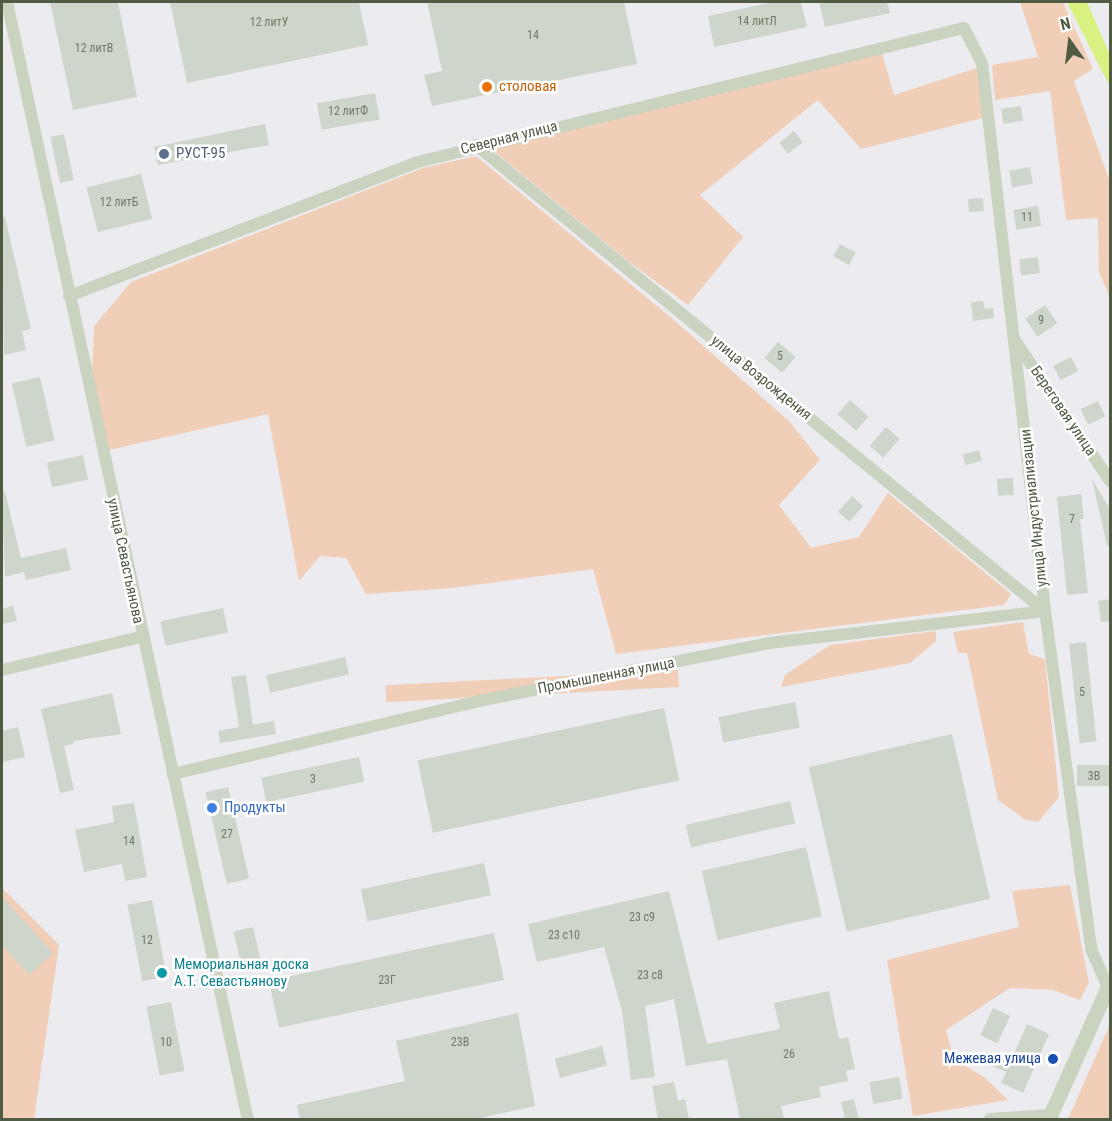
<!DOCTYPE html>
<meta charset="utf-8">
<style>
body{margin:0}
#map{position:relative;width:1112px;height:1121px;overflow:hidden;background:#ececf0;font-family:"Roboto Condensed",sans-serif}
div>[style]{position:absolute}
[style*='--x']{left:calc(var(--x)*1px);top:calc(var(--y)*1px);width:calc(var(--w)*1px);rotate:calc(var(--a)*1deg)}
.green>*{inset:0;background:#f1ceb7;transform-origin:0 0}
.water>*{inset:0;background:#d8f181}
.building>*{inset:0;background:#ced5cb;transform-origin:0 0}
.minor>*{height:12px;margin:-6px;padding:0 6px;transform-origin:6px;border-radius:6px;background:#c9d3bf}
.tertiary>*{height:15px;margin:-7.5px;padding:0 7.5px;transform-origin:7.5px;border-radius:7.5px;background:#c9d3bf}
.dots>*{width:16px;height:16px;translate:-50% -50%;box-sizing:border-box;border:3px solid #fff;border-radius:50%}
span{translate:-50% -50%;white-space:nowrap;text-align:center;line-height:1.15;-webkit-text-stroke:5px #fff;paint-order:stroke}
.number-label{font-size:12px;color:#707a66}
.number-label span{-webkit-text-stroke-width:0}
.food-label{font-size:15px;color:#c56008}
.left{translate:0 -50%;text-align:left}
.street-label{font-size:15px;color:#505b44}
.service-label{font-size:15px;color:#4e5e75}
.shop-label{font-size:15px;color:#366cbe}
.culture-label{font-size:15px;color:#0d838f}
.transit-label{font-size:15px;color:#164399}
.right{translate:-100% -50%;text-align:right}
.frame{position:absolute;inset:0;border:3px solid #505b44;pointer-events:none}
.north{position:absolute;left:1040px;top:12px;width:60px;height:60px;-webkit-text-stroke:4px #fff;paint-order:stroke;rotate:346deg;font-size:16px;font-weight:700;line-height:24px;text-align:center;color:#505b44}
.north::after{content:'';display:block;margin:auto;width:21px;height:27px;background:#505b44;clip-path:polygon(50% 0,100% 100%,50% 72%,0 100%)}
</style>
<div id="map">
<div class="green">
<i style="clip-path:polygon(1020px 2px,1063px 2px,1093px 69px,1074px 81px,1110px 182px,1110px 298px,1099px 272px,1098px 218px,1066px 220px,1050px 91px,995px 100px,992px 65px,1038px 57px)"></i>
<i style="clip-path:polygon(882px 53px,894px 95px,977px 68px,983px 118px,861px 149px,818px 100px,700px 195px,743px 237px,688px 305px,629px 262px,495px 152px,499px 147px)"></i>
<i style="clip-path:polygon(476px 156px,675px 321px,789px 421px,820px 460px,779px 505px,811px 548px,859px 537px,888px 493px,1011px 594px,1004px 605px,616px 654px,593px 569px,453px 588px,366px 594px,346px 558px,320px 556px,299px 581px,268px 414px,109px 450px,92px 373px,94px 326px,131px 282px,423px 168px)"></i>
<i style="clip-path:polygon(1023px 622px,1029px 654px,1045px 659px,1059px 797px,1038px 822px,1026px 820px,998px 800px,967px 653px,958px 653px,953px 632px)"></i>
<i style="clip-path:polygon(936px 631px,936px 641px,910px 663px,781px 687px,785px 675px,830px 645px)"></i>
<i style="left:678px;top:670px;width:17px;height:293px;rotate:87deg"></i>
<i style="clip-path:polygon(1070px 885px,1089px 983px,1080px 1000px,1053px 990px,1010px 988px,946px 1030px,954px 1059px,984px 1077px,1008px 1100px,913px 1116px,887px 960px,1019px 927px,1012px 891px)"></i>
<i style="clip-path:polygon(2px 888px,59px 945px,34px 1119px,2px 1119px)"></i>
<i style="clip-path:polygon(1110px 1024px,1109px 1119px,1068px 1119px)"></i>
</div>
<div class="water">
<i style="clip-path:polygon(1067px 2px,1087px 2px,1110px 55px,1110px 87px)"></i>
</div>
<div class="building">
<i style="clip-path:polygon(50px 2px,118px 2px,137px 97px,73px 110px)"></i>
<i style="clip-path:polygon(170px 2px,359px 2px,368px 45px,187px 83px)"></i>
<i style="clip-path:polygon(427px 2px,624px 2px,637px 64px,432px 106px,424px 75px,442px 71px)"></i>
<i style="clip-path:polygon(774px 2px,801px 2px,807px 27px,714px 47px,708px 16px)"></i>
<i style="clip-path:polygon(819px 2px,887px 2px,890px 13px,825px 27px)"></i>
<i style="left:375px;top:93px;width:27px;height:59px;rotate:80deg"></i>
<i style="left:1021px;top:106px;width:15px;height:20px;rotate:82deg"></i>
<i style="clip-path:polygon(265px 124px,269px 145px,158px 165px,154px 147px)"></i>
<i style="left:794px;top:131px;width:14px;height:19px;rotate:51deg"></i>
<i style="left:64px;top:134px;width:47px;height:14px;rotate:78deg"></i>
<i style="left:1030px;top:167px;width:17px;height:21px;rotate:80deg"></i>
<i style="left:141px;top:174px;width:46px;height:56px;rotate:76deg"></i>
<i style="left:983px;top:198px;width:13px;height:15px;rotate:86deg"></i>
<i style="left:1038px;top:206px;width:20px;height:25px;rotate:81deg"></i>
<i style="clip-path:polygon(2px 217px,5px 217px,31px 329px,22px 331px,26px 350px,4px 355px)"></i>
<i style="left:840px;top:244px;width:18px;height:14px;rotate:29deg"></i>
<i style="left:1038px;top:257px;width:16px;height:19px;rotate:83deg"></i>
<i style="clip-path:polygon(983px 301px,985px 309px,993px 308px,994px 318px,973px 321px,971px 302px)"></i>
<i style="left:1045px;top:305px;width:22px;height:24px;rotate:56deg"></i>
<i style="left:778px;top:342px;width:23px;height:21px;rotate:40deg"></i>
<i style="left:1071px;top:357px;width:16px;height:20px;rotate:63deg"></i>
<i style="left:40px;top:377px;width:65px;height:29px;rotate:77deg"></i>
<i style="left:850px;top:400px;width:25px;height:19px;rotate:42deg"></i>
<i style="left:1098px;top:401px;width:17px;height:19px;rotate:65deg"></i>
<i style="left:886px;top:427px;width:18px;height:25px;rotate:41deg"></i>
<i style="left:979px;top:450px;width:11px;height:17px;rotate:75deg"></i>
<i style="left:83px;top:455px;width:25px;height:37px;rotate:78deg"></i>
<i style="left:1013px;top:478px;width:17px;height:16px;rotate:87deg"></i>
<i style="clip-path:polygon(1092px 479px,1110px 509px,1110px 545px,1107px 546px)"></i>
<i style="clip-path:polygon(2px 492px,5px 492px,21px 558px,66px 548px,71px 570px,26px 580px,24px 572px,5px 577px)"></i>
<i style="clip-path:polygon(1081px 494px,1084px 519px,1080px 519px,1088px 593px,1067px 595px,1057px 497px)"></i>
<i style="left:852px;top:496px;width:15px;height:21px;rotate:42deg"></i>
<i style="clip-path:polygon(1110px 599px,1110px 621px,1101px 622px,1098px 601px)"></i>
<i style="clip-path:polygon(13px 606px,17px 621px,2px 624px,2px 609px)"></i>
<i style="left:223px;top:608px;width:25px;height:64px;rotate:78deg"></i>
<i style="left:1086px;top:642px;width:100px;height:17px;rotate:84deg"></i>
<i style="left:345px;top:657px;width:18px;height:81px;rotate:77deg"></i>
<i style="clip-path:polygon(246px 675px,253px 725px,274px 721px,276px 734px,220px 743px,218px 731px,239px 727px,231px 677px)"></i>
<i style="clip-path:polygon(112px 693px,121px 734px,73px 741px,73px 744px,64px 746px,74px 790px,60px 793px,41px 709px)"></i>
<i style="left:795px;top:702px;width:26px;height:78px;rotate:79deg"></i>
<i style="left:664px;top:708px;width:74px;height:252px;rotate:78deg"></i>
<i style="clip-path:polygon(18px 727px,25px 757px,2px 762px,2px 731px)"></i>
<i style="left:952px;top:734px;width:169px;height:147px;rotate:77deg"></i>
<i style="left:359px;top:757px;width:25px;height:100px;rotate:78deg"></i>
<i style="left:1110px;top:765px;width:21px;height:33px;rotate:90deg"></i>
<i style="left:228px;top:787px;width:94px;height:23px;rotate:77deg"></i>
<i style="left:790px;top:801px;width:23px;height:107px;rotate:77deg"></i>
<i style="clip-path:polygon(134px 803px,147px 877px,125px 881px,122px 864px,84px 872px,75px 830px,114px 822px,112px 806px)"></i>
<i style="left:806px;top:847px;width:71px;height:107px;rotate:77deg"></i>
<i style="left:484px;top:863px;width:33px;height:126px;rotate:78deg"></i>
<i style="clip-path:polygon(669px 891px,707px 1044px,780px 1029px,774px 1003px,829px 991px,839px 1039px,848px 1037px,855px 1069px,846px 1071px,848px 1081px,819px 1087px,821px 1097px,781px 1106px,784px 1119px,740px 1119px,727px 1059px,686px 1066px,674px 999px,645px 1006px,655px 1077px,631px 1080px,622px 1011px,604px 947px,537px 962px,528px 924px)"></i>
<i style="clip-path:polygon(2px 897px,53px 953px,29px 975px,2px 945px)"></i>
<i style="left:152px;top:900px;width:78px;height:25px;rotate:79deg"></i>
<i style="left:253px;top:927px;width:32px;height:20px;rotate:77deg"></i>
<i style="left:494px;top:933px;width:48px;height:230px;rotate:78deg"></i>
<i style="left:171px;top:1002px;width:70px;height:25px;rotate:79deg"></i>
<i style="left:993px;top:1008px;width:19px;height:30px;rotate:25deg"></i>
<i style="clip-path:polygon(518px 1013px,535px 1106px,476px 1119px,300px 1119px,297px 1105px,405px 1081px,396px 1041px)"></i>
<i style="clip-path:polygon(1027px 1024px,1049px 1034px,1023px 1093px,1001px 1083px,1006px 1072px,985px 1063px,989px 1053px,1010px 1063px)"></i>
<i style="left:602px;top:1046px;width:20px;height:49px;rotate:75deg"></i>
<i style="left:899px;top:1077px;width:22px;height:30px;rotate:80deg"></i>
<i style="clip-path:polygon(674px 1082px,678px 1101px,685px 1099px,689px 1119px,658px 1119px,652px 1086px)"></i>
<i style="clip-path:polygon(854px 1099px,859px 1119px,845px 1119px,841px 1102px)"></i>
</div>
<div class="minor">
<i style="--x:7;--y:2;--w:1144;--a:77.84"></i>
<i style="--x:476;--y:145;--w:735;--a:39.32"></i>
<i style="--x:69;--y:296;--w:374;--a:-21"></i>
<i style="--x:418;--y:162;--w:562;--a:-13.79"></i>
<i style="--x:964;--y:28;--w:39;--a:63"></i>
<i style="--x:982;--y:63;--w:552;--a:83.44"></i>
<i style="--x:1045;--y:611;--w:341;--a:82.2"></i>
<i style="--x:1091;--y:949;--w:47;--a:66.2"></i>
<i style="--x:1016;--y:342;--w:168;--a:55.9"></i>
<i style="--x:2;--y:670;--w:143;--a:-13.4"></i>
<i style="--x:173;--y:774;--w:315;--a:-13.4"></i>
<i style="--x:479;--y:701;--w:296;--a:-11.3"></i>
<i style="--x:769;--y:643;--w:278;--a:-6.6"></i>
</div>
<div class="tertiary">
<i style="--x:990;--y:1120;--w:59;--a:-3.9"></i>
<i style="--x:1048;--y:1120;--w:151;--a:-65.8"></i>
</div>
<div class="dots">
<i style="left:487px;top:87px;background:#e8710a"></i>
<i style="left:164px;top:154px;background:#5c6f8a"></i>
<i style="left:212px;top:808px;background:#3f7fe0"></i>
<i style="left:162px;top:973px;background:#0f9aa8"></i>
<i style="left:1053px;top:1059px;background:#1a4fb4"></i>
</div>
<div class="number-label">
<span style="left:757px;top:22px">14 литЛ</span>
<span style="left:269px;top:23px">12 литУ</span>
<span style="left:533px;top:36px">14</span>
<span style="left:94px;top:49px">12 литВ</span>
<span style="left:348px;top:112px">12 литФ</span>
<span style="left:119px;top:203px">12 литБ</span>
<span style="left:1027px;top:218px">11</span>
<span style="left:1041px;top:321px">9</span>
<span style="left:780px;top:357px">5</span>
<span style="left:1072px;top:520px">7</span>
<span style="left:1082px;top:693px">5</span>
<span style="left:1094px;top:777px">3В</span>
<span style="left:313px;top:780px">3</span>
<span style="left:227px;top:835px">27</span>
<span style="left:129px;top:842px">14</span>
<span style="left:642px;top:918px">23 с9</span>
<span style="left:564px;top:936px">23 с10</span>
<span style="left:147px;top:941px">12</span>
<span style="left:650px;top:976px">23 с8</span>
<span style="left:387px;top:981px">23Г</span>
<span style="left:166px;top:1043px">10</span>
<span style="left:460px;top:1043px">23В</span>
<span style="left:789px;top:1055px">26</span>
</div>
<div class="food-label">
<span class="left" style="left:499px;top:87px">столовая</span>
</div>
<div class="street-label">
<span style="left:509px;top:138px;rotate:-14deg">Северная улица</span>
<span style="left:761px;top:378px;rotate:39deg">улица Возрождения</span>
<span style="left:1063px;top:411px;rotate:56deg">Береговая улица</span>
<span style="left:1034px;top:508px;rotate:-96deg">улица Индустриализации</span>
<span style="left:125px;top:561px;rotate:78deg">улица Севастьянова</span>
<span style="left:606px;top:676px;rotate:-11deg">Промышленная улица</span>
</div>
<div class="service-label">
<span class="left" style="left:176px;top:154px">РУСТ-95</span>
</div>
<div class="shop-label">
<span class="left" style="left:224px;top:808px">Продукты</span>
</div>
<div class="culture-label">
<span class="left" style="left:174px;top:973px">Мемориальная доска<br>А.Т. Севастьянову</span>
</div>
<div class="transit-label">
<span class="right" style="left:1041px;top:1059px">Межевая улица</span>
</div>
<div class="frame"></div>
<div class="north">N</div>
</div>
